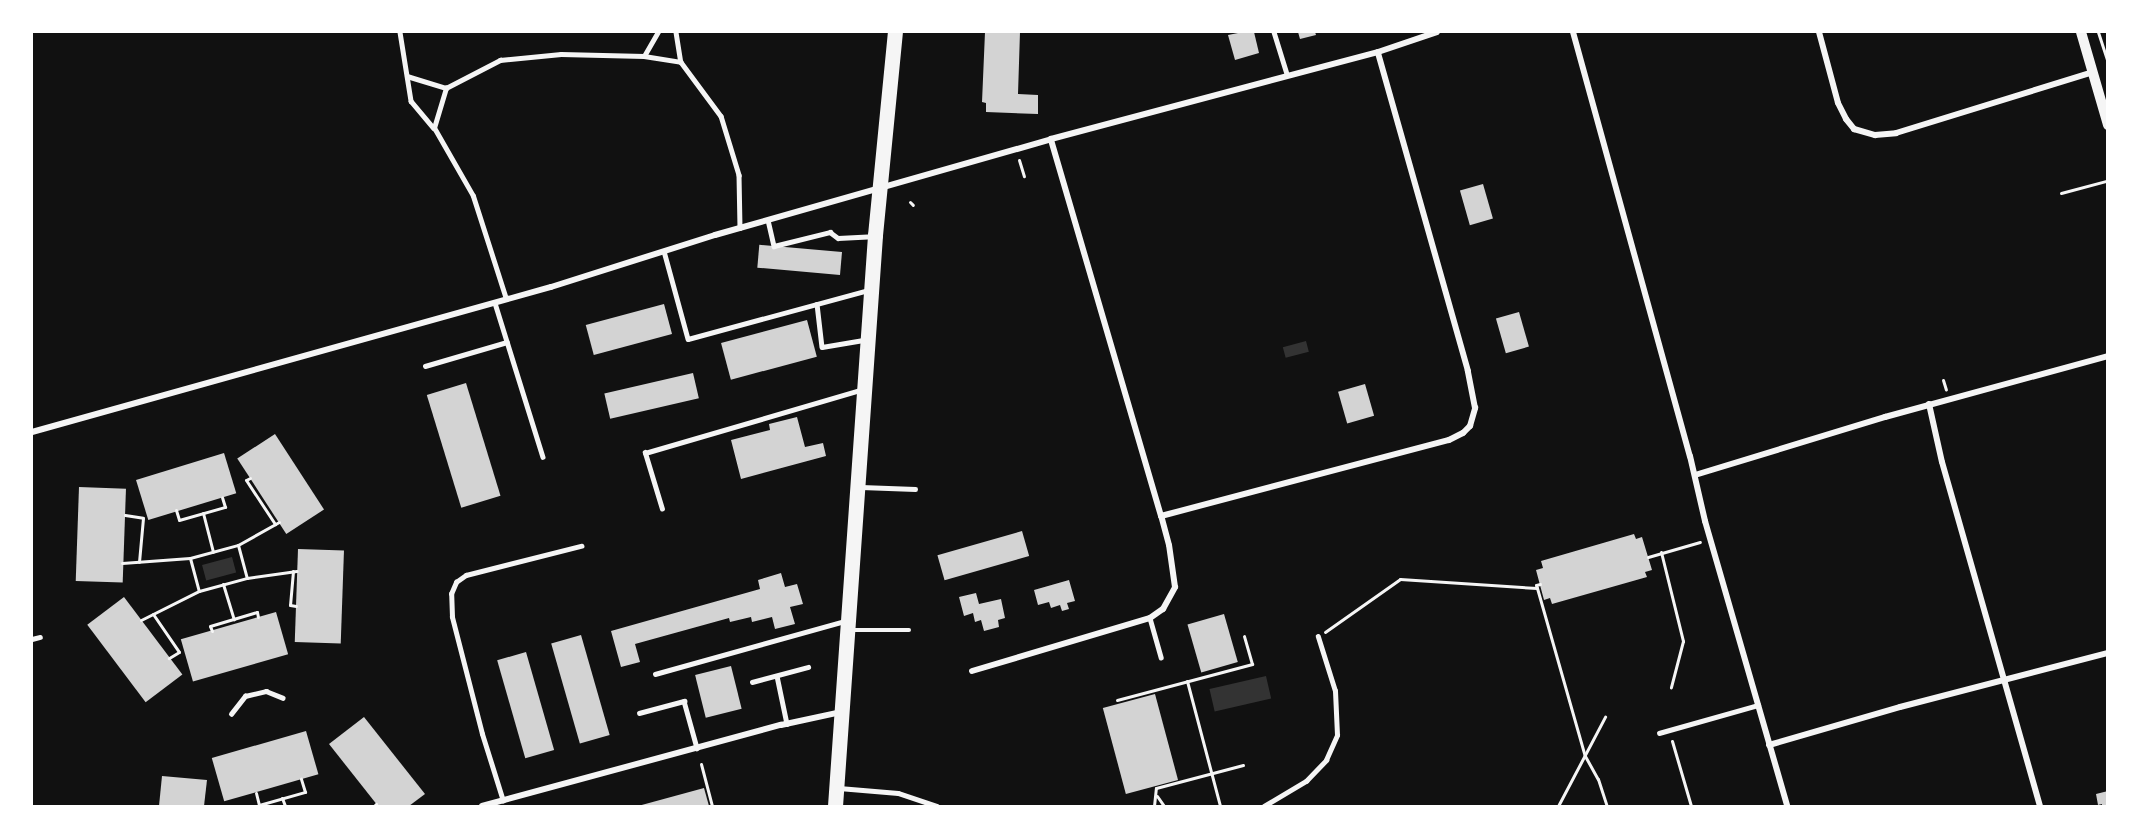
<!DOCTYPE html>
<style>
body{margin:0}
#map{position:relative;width:2139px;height:838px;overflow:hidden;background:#111;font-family:"PT Sans Narrow",sans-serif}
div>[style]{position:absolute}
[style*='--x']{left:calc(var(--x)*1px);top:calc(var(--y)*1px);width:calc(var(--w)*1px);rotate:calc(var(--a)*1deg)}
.water>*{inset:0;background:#333;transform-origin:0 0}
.building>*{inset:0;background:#d3d3d3;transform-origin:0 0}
.path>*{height:3px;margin:-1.5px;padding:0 1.5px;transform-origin:1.5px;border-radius:1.5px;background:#f5f5f5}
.service>*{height:4.5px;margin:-2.25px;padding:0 2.25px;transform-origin:2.25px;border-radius:2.25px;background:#f5f5f5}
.minor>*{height:6px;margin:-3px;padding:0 3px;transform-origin:3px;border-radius:3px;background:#f5f5f5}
.tertiary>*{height:10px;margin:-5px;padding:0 5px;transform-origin:5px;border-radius:5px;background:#f5f5f5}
.primary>*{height:15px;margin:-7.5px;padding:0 7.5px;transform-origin:7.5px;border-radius:7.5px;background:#f5f5f5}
span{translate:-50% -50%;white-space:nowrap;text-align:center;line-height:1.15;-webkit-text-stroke:4.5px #fff;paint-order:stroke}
.frame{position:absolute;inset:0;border:33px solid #fff;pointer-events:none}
</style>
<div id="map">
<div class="water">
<i style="left:1306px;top:341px;width:11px;height:24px;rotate:75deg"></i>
<i style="left:232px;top:557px;width:16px;height:31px;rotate:75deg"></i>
<i style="left:1266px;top:676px;width:23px;height:58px;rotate:77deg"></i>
</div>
<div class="building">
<i style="clip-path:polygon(985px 32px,1020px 32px,1018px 94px,1038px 95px,1038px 114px,986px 112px,986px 103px,982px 102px)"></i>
<i style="clip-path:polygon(1243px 32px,1254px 32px,1259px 53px,1235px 60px,1228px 35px)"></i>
<i style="clip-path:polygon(1298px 32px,1315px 32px,1316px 35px,1300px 39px)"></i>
<i style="left:1483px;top:184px;width:36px;height:24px;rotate:74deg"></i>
<i style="left:842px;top:252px;width:23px;height:83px;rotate:95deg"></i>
<i style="left:664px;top:304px;width:31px;height:81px;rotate:75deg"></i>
<i style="left:1519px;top:312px;width:36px;height:24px;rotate:74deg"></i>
<i style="left:807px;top:320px;width:38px;height:89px;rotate:75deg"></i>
<i style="left:693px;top:373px;width:26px;height:91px;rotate:77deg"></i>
<i style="left:466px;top:383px;width:118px;height:41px;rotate:73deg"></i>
<i style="left:1365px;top:384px;width:33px;height:28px;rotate:74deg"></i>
<i style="clip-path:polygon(797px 417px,805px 447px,823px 443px,826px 456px,741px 479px,731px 440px,770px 430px,769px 424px)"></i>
<i style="left:275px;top:434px;width:90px;height:45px;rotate:57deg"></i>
<i style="left:224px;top:453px;width:42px;height:92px;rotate:73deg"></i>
<i style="left:79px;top:487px;width:47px;height:94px;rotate:2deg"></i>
<i style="left:1022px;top:531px;width:26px;height:88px;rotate:74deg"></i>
<i style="clip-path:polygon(1634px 534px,1636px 539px,1642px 537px,1652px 570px,1645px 572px,1647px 577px,1552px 604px,1550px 598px,1544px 600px,1536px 570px,1543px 568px,1541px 561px)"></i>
<i style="left:298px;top:549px;width:46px;height:93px;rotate:2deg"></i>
<i style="clip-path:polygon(781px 573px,785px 587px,797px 584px,803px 604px,790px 607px,795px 624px,775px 629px,772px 617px,752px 622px,751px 617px,730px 622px,729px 618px,635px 644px,640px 662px,621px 667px,611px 631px,760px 589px,758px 580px)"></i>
<i style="clip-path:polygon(1069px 580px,1075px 601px,1067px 603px,1069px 609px,1062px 611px,1060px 605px,1051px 608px,1049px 602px,1038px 605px,1034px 590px)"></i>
<i style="clip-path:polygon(976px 593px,979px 604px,1001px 599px,1005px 618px,998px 620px,999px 627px,984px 631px,981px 620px,975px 622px,973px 613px,964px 616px,959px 597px)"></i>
<i style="left:124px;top:597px;width:97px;height:46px;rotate:53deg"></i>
<i style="left:276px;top:612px;width:44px;height:99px;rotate:74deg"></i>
<i style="left:1224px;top:614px;width:50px;height:38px;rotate:74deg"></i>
<i style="left:581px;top:635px;width:104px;height:31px;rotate:74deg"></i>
<i style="left:526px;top:652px;width:102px;height:30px;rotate:74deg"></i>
<i style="left:731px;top:666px;width:44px;height:37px;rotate:76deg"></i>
<i style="left:1155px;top:694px;width:89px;height:54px;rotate:75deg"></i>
<i style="clip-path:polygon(364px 717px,425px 794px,409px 806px,378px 806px,329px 744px)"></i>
<i style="left:306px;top:731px;width:45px;height:98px;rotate:74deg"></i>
<i style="clip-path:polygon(162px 776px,207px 780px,204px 806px,159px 806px)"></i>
<i style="clip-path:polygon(704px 788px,709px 806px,638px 806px)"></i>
<i style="clip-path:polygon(2108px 791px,2108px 806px,2102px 806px,2102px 804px,2098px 805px,2096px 794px)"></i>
</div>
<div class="path">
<i style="--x:2098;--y:32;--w:33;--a:72"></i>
<i style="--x:1019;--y:160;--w:17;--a:73"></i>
<i style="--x:2061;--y:193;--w:47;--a:-14.9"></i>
<i style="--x:910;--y:202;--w:4;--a:45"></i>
<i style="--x:1943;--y:380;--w:10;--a:73"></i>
<i style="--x:250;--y:478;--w:4;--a:153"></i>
<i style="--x:246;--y:480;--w:53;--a:56.6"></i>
<i style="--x:176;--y:510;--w:10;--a:73"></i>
<i style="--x:179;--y:520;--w:48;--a:-15.8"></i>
<i style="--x:225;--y:507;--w:10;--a:-107"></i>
<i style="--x:203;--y:513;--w:40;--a:75.6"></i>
<i style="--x:125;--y:515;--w:18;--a:9"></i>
<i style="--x:143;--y:518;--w:44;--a:95.2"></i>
<i style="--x:238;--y:545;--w:34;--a:75"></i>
<i style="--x:1661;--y:552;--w:92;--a:76.1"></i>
<i style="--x:1683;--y:641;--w:48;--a:104.6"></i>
<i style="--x:1648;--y:557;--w:54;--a:-16.1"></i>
<i style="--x:190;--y:558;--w:34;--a:75"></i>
<i style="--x:122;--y:563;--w:68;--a:-4.2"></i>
<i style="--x:190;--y:558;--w:50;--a:-15.2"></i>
<i style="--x:238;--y:545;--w:47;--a:-29.3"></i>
<i style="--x:293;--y:571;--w:34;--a:95"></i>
<i style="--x:290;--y:605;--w:6;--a:9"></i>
<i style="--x:223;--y:584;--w:37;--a:73"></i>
<i style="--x:1540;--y:584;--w:4;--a:166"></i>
<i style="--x:1536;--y:585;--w:3;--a:72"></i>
<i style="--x:1537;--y:588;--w:175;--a:74.1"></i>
<i style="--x:1585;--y:756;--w:26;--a:61"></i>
<i style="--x:1598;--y:779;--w:28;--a:72"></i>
<i style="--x:153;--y:614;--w:46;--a:55.6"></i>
<i style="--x:179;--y:652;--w:12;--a:149"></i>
<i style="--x:141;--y:620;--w:65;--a:-26.6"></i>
<i style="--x:199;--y:591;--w:50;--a:-15.2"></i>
<i style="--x:247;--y:578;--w:50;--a:-8"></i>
<i style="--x:212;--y:631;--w:5;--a:-112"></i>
<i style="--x:210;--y:626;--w:49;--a:-16.6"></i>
<i style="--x:257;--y:612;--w:5;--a:79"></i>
<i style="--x:1325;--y:632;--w:92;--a:-35.2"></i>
<i style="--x:1400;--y:579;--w:137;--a:3.8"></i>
<i style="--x:1187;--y:681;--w:129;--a:75.2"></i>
<i style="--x:1117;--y:700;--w:140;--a:-14.9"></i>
<i style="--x:1252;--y:664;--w:29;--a:-106"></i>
<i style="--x:1672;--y:741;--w:68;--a:73.7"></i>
<i style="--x:701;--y:764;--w:43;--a:75.3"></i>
<i style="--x:256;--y:793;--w:12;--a:76"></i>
<i style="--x:259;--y:805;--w:48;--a:-15.8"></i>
<i style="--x:305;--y:792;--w:14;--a:-107"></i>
<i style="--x:1157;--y:796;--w:12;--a:55"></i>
<i style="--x:282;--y:798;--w:9;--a:69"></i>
<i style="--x:374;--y:806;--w:3;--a:-45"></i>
<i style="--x:1154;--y:806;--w:18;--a:-84"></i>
<i style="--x:1156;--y:788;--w:90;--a:-14.8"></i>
<i style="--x:1558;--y:806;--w:101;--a:-62.2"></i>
</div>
<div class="service">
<i style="--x:400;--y:32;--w:70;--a:80.9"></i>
<i style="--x:411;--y:101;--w:35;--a:50"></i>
<i style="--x:676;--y:32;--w:30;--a:81"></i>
<i style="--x:1274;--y:32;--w:44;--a:72.8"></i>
<i style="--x:644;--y:56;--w:28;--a:-60"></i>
<i style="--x:407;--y:76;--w:41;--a:17.1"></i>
<i style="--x:768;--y:220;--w:27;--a:77"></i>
<i style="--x:774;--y:246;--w:58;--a:-14"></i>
<i style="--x:830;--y:232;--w:10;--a:37"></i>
<i style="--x:838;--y:238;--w:34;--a:-3"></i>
<i style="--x:664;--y:251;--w:91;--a:74.7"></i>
<i style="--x:688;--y:339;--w:187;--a:-15.2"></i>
<i style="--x:506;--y:299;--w:108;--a:-107.8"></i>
<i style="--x:473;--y:196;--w:78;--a:-119.8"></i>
<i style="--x:434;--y:128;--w:42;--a:-73.3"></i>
<i style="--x:446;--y:88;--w:61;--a:-27.4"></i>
<i style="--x:500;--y:60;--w:61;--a:-5.6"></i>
<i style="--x:561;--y:54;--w:83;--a:1.4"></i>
<i style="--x:644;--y:56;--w:37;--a:9"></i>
<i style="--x:681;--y:62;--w:67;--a:53.5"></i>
<i style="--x:721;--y:116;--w:62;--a:73"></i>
<i style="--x:739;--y:175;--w:53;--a:88.9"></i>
<i style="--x:495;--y:303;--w:161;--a:72.7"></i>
<i style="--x:817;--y:304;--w:43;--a:83.4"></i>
<i style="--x:822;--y:347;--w:43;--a:-9.5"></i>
<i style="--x:425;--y:366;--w:85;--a:-16.3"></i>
<i style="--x:861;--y:487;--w:54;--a:2.1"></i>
<i style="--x:662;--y:509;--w:59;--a:-106.9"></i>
<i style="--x:645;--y:453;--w:225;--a:-16.3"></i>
<i style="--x:1150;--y:618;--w:41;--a:74.2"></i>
<i style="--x:849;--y:630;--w:60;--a:0"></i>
<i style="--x:32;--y:639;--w:8;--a:-14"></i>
<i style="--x:655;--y:674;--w:197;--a:-15.6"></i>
<i style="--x:777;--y:676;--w:49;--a:78.2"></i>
<i style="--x:752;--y:682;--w:58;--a:-15"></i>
<i style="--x:639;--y:713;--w:47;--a:-14.9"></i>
<i style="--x:684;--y:701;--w:49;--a:74.5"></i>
<i style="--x:231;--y:714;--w:23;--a:-52"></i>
<i style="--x:245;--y:696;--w:22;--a:-13"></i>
<i style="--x:266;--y:691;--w:18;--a:22"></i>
<i style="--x:1659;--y:733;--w:103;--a:-15.8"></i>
<i style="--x:839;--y:788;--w:59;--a:4.8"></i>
<i style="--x:898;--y:793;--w:41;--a:18.4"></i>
<i style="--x:503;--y:801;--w:70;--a:-107.4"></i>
<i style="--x:482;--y:734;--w:121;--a:-104.4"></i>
<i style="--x:452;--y:617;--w:23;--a:-92"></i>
<i style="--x:451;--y:594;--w:13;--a:-67"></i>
<i style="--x:456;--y:582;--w:12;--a:-35"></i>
<i style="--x:466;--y:575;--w:119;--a:-14.2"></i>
<i style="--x:1264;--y:806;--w:49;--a:-30.8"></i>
<i style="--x:1306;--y:781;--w:29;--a:-46"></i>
<i style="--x:1326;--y:760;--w:27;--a:-66"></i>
<i style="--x:1337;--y:735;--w:44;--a:-92.6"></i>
<i style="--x:1335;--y:691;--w:57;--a:-107.5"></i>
</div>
<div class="minor">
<i style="--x:1573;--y:32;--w:440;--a:74.6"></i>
<i style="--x:1690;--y:456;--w:67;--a:77"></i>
<i style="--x:1705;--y:521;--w:297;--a:73.9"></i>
<i style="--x:1819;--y:32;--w:73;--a:75"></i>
<i style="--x:1838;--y:103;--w:18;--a:63"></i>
<i style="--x:1846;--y:119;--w:13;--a:51"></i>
<i style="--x:1854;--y:129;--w:22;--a:16"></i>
<i style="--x:1875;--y:135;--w:21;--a:-5"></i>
<i style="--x:1896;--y:133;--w:206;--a:-17.2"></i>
<i style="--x:1929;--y:404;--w:59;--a:77.4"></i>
<i style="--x:1942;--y:462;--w:358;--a:74.1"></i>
<i style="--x:32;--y:432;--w:539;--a:-15.61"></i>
<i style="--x:551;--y:287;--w:172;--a:-17.6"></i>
<i style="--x:715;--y:235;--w:349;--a:-15.9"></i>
<i style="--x:1051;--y:139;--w:338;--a:-14.9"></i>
<i style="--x:1378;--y:52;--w:62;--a:-18.7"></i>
<i style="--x:1695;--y:475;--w:199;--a:-17"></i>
<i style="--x:1885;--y:417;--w:231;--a:-15.3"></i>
<i style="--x:1161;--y:516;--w:298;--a:-14.8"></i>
<i style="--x:1449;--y:440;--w:16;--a:-27"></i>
<i style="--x:1463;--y:433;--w:10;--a:-45"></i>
<i style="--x:1470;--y:426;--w:19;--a:-74"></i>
<i style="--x:1475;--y:408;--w:38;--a:-101"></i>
<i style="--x:1468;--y:371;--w:331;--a:-105.8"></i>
<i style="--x:972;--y:671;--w:186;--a:-16.6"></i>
<i style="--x:1150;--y:618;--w:16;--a:-35"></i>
<i style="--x:1163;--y:609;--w:25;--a:-61"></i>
<i style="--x:1175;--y:587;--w:42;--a:-98.1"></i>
<i style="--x:1169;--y:545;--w:30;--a:-105"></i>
<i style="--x:1161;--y:516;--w:393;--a:-106.3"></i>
<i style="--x:1769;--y:745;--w:136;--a:-16.2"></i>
<i style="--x:1900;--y:707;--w:215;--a:-14.6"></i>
<i style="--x:482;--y:806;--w:310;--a:-15.2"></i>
<i style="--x:781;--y:725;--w:61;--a:-12.2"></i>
</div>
<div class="tertiary">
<i style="--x:2081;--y:32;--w:97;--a:73.8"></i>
</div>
<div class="primary">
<i style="--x:835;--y:806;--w:572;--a:-85.99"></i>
<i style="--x:875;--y:235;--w:204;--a:-84.4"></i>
</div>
<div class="frame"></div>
</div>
